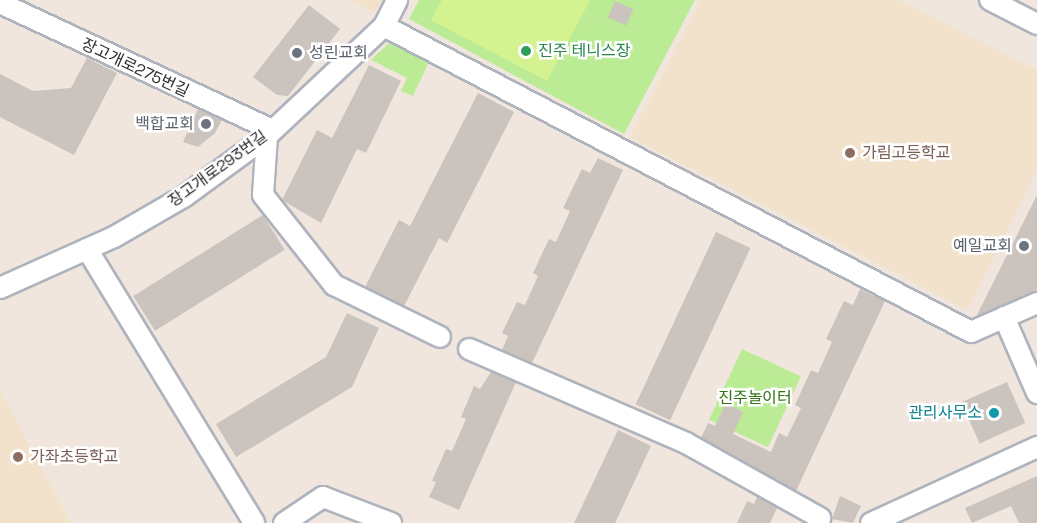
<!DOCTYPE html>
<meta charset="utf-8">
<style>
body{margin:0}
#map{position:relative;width:1037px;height:523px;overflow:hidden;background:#f0e6de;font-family:"Space Grotesk","Noto Sans KR",sans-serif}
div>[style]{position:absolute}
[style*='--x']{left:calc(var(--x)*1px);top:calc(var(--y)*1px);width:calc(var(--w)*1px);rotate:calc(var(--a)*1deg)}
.education>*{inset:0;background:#f2e2cc}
.green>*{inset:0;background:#bceb95;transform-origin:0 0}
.pitch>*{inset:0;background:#d4f390}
.building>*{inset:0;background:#cbc3bd;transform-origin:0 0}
.roads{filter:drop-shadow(2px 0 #aeb3be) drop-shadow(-2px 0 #aeb3be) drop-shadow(0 2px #aeb3be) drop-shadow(0 -2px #aeb3be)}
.minor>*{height:20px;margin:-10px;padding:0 10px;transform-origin:10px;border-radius:10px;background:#fff}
.dots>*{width:16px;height:16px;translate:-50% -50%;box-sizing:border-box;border:3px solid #fff;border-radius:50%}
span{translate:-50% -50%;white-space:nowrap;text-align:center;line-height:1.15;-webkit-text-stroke:5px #fff;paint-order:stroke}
.leisure-label{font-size:16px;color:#27864d}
.left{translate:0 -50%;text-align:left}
.worship-label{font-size:16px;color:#5b616d}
.right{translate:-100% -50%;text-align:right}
.street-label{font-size:16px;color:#2d2d2d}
.education-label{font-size:16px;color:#785e54}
.park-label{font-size:16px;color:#317413}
.culture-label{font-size:16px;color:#0d838f}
</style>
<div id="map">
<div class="education">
<i style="clip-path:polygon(348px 0,382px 0,375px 12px)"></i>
<i style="clip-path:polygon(701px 0,899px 0,1037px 70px,1037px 170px,968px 310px,630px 137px)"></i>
<i style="clip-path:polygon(0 390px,71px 523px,0 523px)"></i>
</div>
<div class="green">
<i style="clip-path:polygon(419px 0,695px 0,624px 134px,409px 19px)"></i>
<i style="clip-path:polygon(389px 43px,429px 62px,413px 96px,401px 91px,407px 78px,371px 60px)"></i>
<i style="left:742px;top:349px;width:65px;height:78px;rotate:25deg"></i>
</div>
<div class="pitch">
<i style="clip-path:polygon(442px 0,590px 0,547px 81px,431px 20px)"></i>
</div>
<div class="building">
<i style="left:615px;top:1px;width:20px;height:18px;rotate:24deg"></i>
<i style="clip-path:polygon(309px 5px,340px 29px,288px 96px,277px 95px,253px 77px)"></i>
<i style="clip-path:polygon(87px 58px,117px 73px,74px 155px,0 117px,0 74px,33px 91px,71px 88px)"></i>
<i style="clip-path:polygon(369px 65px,401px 81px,366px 153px,357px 149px,321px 223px,282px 200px,317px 130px,332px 138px)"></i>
<i style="clip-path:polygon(478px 93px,514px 112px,447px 243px,439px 238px,404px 306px,365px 287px,399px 220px,410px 226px)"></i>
<i style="clip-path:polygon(198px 109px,222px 120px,215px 133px,198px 147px,183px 142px)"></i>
<i style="clip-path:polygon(598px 158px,623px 170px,532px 363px,502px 350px,508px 336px,502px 333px,517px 302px,525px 305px,538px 276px,533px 273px,549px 239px,556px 242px,570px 211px,563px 208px,582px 169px,590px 173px)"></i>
<i style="clip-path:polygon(1037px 195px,1037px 291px,976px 317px)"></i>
<i style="left:263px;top:215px;width:41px;height:153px;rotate:58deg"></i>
<i style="left:716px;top:232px;width:38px;height:190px;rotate:25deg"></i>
<i style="clip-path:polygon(860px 289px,885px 301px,796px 491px,701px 438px,708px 423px,715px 426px,726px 403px,743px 412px,733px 434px,771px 452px,779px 433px,787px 437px,801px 408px,795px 405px,811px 370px,818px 373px,832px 342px,826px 339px,844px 301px,853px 305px)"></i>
<i style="clip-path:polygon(347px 313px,379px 328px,352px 387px,236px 457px,216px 424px,326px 357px)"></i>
<i style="clip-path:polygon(491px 372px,516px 382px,459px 510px,429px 497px,436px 482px,432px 481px,446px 449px,452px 451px,466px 419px,461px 417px,474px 386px,480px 389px)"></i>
<i style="left:1007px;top:382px;width:45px;height:50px;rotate:66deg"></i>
<i style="clip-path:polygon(618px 430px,651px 446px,615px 523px,574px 523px)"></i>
<i style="clip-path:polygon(1037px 476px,1037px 523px,1019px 523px,1011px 506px,972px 523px,965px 508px)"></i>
<i style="clip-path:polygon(840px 496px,861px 506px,853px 523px,832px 519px)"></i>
<i style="clip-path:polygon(757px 497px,777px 508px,770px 523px,737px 523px,747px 501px,754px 504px)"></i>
</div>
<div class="roads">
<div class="minor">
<i style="--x:990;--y:0;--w:53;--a:27.1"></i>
<i style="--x:0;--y:3;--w:300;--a:25"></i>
<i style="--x:384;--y:26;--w:662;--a:27.53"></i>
<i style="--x:971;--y:332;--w:72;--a:-23.7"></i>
<i style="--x:267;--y:136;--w:59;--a:93.9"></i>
<i style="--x:263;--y:195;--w:115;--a:51.7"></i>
<i style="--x:334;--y:285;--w:118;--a:26.1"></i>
<i style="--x:87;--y:249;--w:321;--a:58.6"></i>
<i style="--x:0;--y:288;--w:125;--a:-24.1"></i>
<i style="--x:114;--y:237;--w:82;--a:-30"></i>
<i style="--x:185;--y:196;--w:102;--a:-36.2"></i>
<i style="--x:267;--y:136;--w:161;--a:-43.2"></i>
<i style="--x:384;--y:26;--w:29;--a:-63"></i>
<i style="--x:1004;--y:317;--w:83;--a:66.5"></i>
<i style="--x:469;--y:349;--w:236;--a:23.4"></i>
<i style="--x:686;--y:443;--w:154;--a:29.2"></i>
<i style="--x:284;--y:523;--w:47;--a:-33.7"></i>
<i style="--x:323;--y:497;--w:73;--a:20.9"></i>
<i style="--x:871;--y:523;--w:183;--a:-24.6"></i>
</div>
</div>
<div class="dots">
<i style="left:526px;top:51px;background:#2e9e5b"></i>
<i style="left:297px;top:53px;background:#6b7280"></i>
<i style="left:206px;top:124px;background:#6b7280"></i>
<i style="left:850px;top:153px;background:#8d6e63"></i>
<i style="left:1024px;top:246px;background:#6b7280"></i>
<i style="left:994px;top:413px;background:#0f9aa8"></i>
<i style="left:18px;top:457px;background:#8d6e63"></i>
</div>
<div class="leisure-label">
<span class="left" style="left:538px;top:51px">진주 테니스장</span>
</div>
<div class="worship-label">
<span class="left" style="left:309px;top:53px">성린교회</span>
<span class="right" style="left:194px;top:124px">백합교회</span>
<span class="right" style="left:1012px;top:246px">예일교회</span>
</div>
<div class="street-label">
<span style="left:135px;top:68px;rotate:25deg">장고개로275번길</span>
<span style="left:218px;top:169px;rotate:-36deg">장고개로293번길</span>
</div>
<div class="education-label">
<span class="left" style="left:862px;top:153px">가림고등학교</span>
<span class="left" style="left:30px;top:457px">가좌초등학교</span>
</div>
<div class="park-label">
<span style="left:755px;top:398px">진주놀이터</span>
</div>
<div class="culture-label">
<span class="right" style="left:982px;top:413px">관리사무소</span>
</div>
</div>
